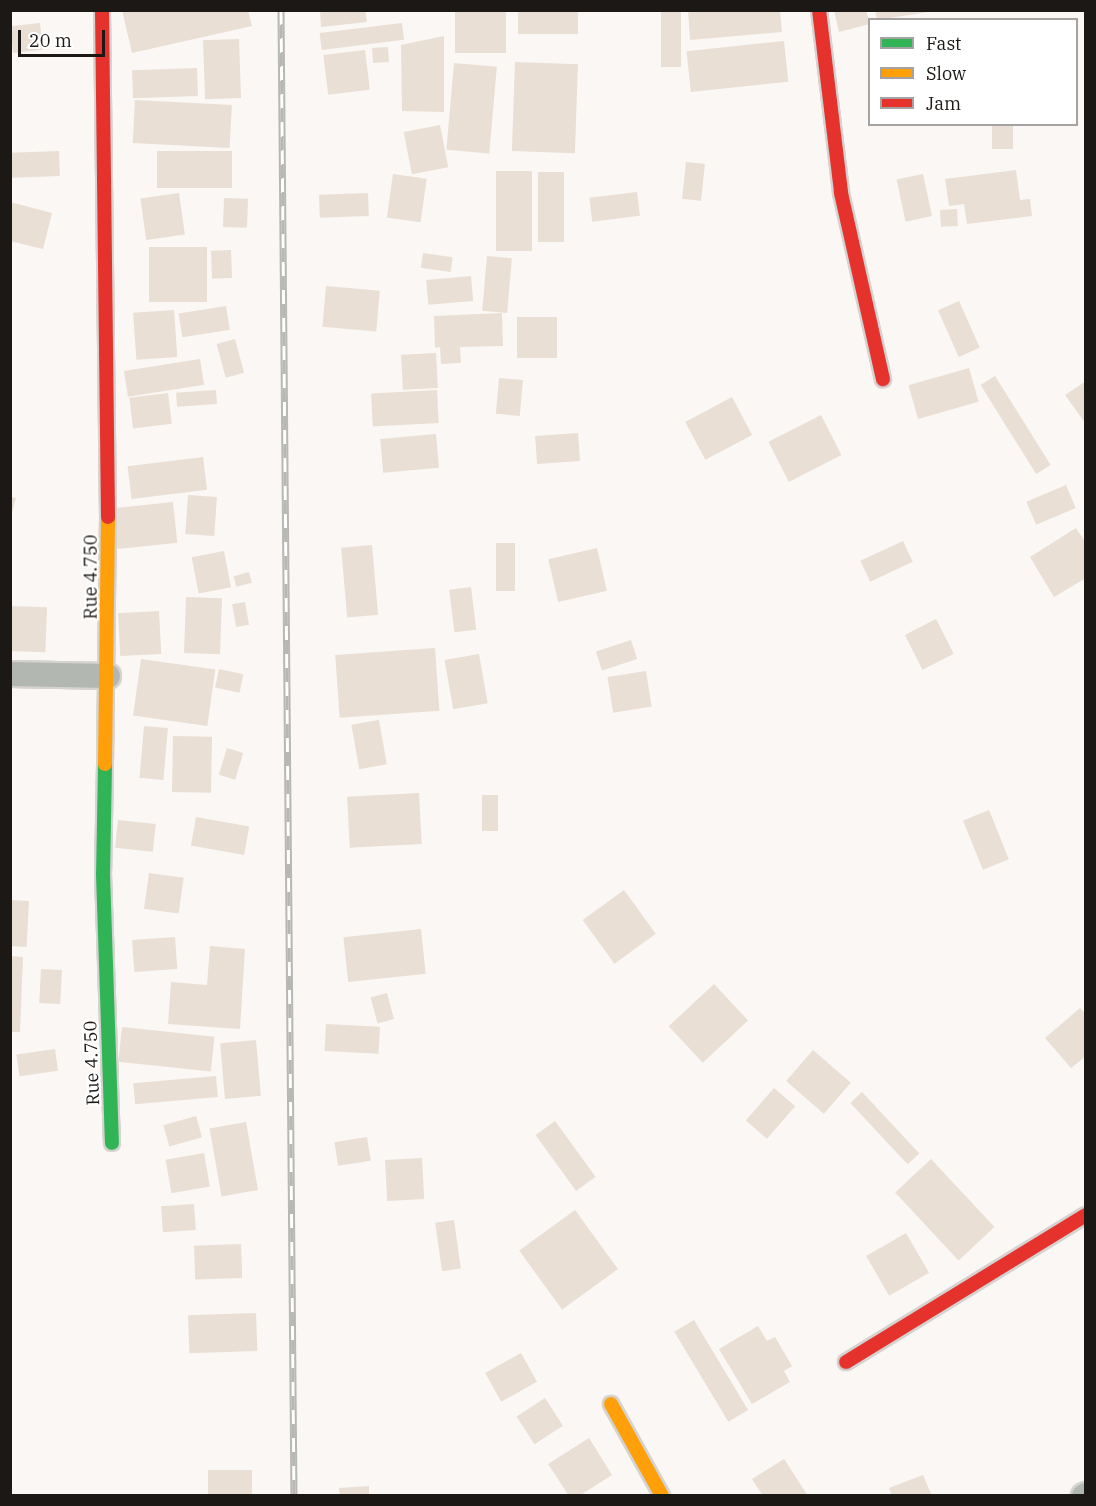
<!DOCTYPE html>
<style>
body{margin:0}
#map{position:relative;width:1096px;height:1506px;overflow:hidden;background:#faf7f4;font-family:"IBM Plex Serif",serif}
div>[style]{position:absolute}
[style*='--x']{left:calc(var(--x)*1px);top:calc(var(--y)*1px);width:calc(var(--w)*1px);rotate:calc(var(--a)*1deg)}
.building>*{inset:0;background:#e9dfd5;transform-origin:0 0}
.roads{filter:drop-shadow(2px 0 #d5d3d1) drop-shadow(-2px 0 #d5d3d1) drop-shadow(0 2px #d5d3d1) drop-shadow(0 -2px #d5d3d1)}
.street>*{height:24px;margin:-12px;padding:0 12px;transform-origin:12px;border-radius:12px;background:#b3b7b2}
.fast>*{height:14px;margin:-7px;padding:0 7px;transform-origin:7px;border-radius:7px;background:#30b455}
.slow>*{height:14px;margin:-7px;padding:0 7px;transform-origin:7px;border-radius:7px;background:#ff9f0a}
.jam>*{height:14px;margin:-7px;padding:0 7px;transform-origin:7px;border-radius:7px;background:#e5322d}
.rail>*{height:7px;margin-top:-3.5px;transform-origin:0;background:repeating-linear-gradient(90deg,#fff 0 14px,#b7b7b3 0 28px);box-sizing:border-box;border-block:2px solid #b7b7b3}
span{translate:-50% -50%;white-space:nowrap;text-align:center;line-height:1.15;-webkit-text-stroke:4.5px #fff;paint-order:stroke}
.street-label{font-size:18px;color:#1b1815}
.frame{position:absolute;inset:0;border:12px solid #1b1815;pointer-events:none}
.legend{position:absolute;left:868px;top:18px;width:210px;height:108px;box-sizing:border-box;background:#fff;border:2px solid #a4a3a1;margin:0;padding:8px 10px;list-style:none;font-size:18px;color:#1b1815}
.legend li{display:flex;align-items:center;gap:12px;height:30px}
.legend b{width:30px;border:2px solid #a4a3a1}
.scale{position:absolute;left:18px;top:30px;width:87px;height:27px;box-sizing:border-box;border:3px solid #1b1815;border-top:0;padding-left:8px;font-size:18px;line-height:21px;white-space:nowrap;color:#1b1815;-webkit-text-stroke:4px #fff;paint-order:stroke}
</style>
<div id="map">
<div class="building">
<i style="clip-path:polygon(122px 10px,248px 10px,252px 26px,132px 53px)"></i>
<i style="clip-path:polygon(320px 10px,365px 10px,367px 22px,321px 27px)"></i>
<i style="left:455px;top:10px;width:51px;height:43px"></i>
<i style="left:518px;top:10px;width:60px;height:24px"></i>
<i style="left:661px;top:10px;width:20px;height:57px"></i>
<i style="clip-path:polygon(688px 10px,780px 10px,782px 32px,690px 40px)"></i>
<i style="clip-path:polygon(834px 10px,866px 10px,870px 24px,839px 32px)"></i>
<i style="clip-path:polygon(875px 10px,928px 10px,928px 12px,877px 20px)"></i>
<i style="left:40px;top:23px;width:27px;height:30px;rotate:84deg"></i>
<i style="left:402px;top:23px;width:17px;height:83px;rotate:83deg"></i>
<i style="clip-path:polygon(444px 36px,444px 112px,402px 111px,401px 45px)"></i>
<i style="left:239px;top:39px;width:59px;height:36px;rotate:88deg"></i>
<i style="left:784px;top:41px;width:41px;height:98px;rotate:84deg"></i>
<i style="left:388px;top:47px;width:15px;height:16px;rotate:86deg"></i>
<i style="left:365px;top:50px;width:40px;height:42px;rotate:83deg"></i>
<i style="left:515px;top:62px;width:63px;height:89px;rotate:2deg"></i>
<i style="left:454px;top:63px;width:43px;height:87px;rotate:5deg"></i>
<i style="left:197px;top:68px;width:28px;height:65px;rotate:88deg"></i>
<i style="left:135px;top:100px;width:97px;height:43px;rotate:3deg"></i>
<i style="left:992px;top:124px;width:21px;height:25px"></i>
<i style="left:440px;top:125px;width:43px;height:37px;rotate:79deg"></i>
<i style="left:59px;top:151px;width:25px;height:49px;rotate:88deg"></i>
<i style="left:157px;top:151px;width:75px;height:37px"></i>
<i style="left:686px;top:162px;width:19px;height:37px;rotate:6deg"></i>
<i style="clip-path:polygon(1016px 170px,1020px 200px,1030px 199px,1032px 216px,967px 224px,964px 204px,949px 206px,945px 179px)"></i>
<i style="left:496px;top:171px;width:36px;height:80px"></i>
<i style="left:538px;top:172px;width:26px;height:70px"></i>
<i style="left:393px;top:174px;width:34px;height:44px;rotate:8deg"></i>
<i style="left:923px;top:174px;width:43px;height:27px;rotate:78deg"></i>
<i style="left:637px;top:192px;width:24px;height:48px;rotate:83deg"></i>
<i style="left:179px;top:193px;width:42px;height:39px;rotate:82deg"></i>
<i style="left:368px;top:193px;width:23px;height:49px;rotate:88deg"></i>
<i style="left:224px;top:198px;width:24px;height:29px;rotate:2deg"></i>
<i style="clip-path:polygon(10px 202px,52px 213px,43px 249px,10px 241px)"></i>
<i style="left:957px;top:209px;width:17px;height:17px;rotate:87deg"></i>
<i style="left:149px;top:247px;width:58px;height:55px"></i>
<i style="left:231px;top:250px;width:28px;height:20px;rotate:88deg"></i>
<i style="left:423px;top:253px;width:30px;height:15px;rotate:8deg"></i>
<i style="left:487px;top:256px;width:25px;height:55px;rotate:5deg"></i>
<i style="left:471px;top:276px;width:25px;height:45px;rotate:85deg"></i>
<i style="left:326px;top:286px;width:54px;height:41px;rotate:5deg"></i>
<i style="left:959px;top:301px;width:51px;height:23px;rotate:66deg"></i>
<i style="left:226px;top:306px;width:24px;height:48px;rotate:81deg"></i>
<i style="left:174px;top:310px;width:47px;height:41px;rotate:86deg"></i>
<i style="clip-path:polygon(502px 313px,503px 346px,460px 347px,461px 363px,441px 364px,440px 347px,435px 348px,434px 316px)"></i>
<i style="left:517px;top:317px;width:40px;height:41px"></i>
<i style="left:235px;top:339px;width:35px;height:19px;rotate:75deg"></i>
<i style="left:436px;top:353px;width:35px;height:35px;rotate:87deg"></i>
<i style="left:200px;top:359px;width:26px;height:77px;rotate:81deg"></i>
<i style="left:969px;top:368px;width:35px;height:63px;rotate:74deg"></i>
<i style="left:995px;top:376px;width:105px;height:17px;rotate:58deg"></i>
<i style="left:499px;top:378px;width:24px;height:36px;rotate:5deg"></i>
<i style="clip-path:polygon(1086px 381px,1086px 424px,1065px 395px)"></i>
<i style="left:216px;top:390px;width:14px;height:40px;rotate:86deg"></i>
<i style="left:437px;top:390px;width:33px;height:66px;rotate:87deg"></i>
<i style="left:168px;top:393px;width:31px;height:39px;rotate:83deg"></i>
<i style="left:732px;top:397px;width:43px;height:53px;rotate:62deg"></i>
<i style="left:821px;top:415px;width:45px;height:59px;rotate:63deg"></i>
<i style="left:578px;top:433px;width:28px;height:43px;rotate:86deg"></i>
<i style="left:436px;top:434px;width:34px;height:56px;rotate:85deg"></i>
<i style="left:203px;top:457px;width:33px;height:76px;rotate:83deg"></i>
<i style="left:1066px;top:485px;width:25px;height:43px;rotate:67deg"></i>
<i style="left:188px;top:495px;width:29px;height:39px;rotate:4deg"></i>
<i style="clip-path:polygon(10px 497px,16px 498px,11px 515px,10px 515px)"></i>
<i style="left:173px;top:502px;width:41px;height:60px;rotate:84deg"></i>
<i style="clip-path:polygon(1076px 528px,1086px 543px,1086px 578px,1054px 597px,1030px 557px)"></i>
<i style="left:903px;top:541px;width:23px;height:47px;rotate:65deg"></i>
<i style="left:496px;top:543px;width:19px;height:48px"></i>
<i style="left:372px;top:545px;width:70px;height:31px;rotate:85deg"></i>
<i style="left:597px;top:548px;width:44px;height:50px;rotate:77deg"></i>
<i style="left:224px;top:551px;width:37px;height:33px;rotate:79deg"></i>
<i style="left:249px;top:572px;width:11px;height:16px;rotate:75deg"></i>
<i style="left:471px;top:587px;width:43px;height:22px;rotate:83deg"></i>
<i style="left:186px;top:597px;width:36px;height:56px;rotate:2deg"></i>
<i style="left:245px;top:602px;width:23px;height:13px;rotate:80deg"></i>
<i style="left:10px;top:606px;width:37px;height:45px;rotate:2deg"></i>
<i style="left:159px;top:611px;width:43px;height:41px;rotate:87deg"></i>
<i style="left:936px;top:619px;width:39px;height:35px;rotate:63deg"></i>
<i style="left:631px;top:640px;width:20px;height:37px;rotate:72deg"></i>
<i style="left:435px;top:648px;width:63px;height:100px;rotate:86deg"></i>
<i style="left:479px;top:654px;width:50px;height:35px;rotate:80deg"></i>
<i style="left:141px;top:659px;width:75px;height:57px;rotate:8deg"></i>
<i style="left:219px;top:669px;width:25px;height:19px;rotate:12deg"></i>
<i style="left:646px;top:671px;width:36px;height:39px;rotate:81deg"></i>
<i style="left:379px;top:720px;width:45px;height:28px;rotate:80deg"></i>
<i style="left:144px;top:726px;width:24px;height:52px;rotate:5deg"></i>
<i style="left:173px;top:736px;width:39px;height:56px;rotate:1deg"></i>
<i style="left:227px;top:748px;width:17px;height:28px;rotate:17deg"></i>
<i style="left:419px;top:793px;width:51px;height:72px;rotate:87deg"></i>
<i style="left:482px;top:795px;width:16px;height:36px"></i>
<i style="left:989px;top:810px;width:53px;height:28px;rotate:68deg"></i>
<i style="left:196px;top:817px;width:54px;height:29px;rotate:10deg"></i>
<i style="left:118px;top:820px;width:38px;height:28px;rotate:6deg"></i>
<i style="left:149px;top:873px;width:35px;height:36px;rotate:8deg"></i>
<i style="left:624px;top:890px;width:54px;height:51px;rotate:54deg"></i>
<i style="left:10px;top:900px;width:19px;height:46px;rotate:3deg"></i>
<i style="left:421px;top:929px;width:45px;height:78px;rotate:84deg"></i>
<i style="left:175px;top:937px;width:32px;height:43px;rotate:86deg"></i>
<i style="clip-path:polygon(210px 946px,245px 949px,240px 1029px,168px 1024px,171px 982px,207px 985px)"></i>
<i style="clip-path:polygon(10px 956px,23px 957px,20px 1032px,10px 1032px)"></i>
<i style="left:41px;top:969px;width:21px;height:34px;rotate:3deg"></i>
<i style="left:714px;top:984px;width:50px;height:62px;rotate:47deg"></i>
<i style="left:387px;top:993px;width:27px;height:17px;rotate:75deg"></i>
<i style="clip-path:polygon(1080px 1008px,1086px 1014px,1086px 1056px,1071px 1068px,1045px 1038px)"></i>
<i style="left:326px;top:1024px;width:54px;height:27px;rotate:3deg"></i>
<i style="left:122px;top:1027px;width:93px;height:35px;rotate:6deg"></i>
<i style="left:256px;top:1040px;width:56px;height:36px;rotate:85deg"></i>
<i style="left:55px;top:1049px;width:22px;height:39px;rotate:82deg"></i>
<i style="left:813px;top:1050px;width:50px;height:41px;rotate:41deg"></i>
<i style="left:216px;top:1076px;width:21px;height:83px;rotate:85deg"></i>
<i style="left:774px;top:1088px;width:28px;height:43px;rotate:41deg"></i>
<i style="left:862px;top:1092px;width:84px;height:16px;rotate:47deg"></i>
<i style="left:196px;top:1116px;width:22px;height:34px;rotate:74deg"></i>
<i style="left:555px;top:1121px;width:69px;height:24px;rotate:54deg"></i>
<i style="left:246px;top:1122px;width:69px;height:37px;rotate:80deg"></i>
<i style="left:367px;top:1137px;width:24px;height:33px;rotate:81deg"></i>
<i style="left:204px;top:1153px;width:34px;height:39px;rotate:80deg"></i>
<i style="left:422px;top:1158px;width:41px;height:37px;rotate:87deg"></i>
<i style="left:931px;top:1159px;width:93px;height:49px;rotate:47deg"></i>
<i style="left:194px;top:1204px;width:26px;height:33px;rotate:86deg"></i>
<i style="left:575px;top:1210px;width:73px;height:69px;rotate:54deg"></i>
<i style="left:454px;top:1220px;width:49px;height:19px;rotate:82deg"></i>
<i style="left:906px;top:1233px;width:46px;height:46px;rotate:60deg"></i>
<i style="left:241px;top:1244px;width:34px;height:47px;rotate:88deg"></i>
<i style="left:256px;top:1313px;width:38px;height:68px;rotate:88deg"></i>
<i style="left:694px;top:1320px;width:105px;height:23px;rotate:59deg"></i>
<i style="clip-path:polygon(758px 1326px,767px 1341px,775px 1337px,792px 1366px,784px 1371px,790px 1382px,752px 1404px,719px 1349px)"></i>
<i style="left:521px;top:1353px;width:33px;height:41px;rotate:61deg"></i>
<i style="left:545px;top:1398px;width:33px;height:34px;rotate:57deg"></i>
<i style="clip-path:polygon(589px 1438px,612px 1475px,579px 1496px,569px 1496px,548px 1464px)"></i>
<i style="clip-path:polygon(784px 1459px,808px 1496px,763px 1496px,752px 1479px)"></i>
<i style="left:252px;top:1470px;width:26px;height:44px;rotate:90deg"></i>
<i style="clip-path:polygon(923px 1475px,932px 1496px,892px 1496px,889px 1488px)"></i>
<i style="clip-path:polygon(369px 1486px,369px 1496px,340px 1496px,339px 1488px)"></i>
</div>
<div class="roads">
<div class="street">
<i style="--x:10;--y:674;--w:98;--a:1.2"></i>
<i style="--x:1084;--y:1496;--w:2;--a:-27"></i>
</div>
<div class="fast">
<i style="--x:105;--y:764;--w:110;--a:91"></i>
<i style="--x:103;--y:874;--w:269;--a:88.1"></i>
</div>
<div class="slow">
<i style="--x:105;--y:764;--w:247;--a:-89.3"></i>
<i style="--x:611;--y:1404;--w:105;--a:61"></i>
</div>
<div class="jam">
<i style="--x:102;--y:10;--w:507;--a:89.32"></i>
<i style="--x:819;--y:10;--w:184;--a:83.1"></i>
<i style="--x:841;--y:193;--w:191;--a:77.3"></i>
<i style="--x:846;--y:1362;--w:281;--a:-31.5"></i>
</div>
</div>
<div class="rail">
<i style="--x:281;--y:10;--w:1486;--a:89.5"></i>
</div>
<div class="street-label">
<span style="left:91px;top:577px;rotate:-90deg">Rue 4.750</span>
<span style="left:92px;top:1063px;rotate:-92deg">Rue 4.750</span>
</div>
<div class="frame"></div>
<ul class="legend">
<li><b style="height:8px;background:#30b455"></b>Fast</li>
<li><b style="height:8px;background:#ff9f0a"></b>Slow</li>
<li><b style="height:8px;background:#e5322d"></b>Jam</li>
</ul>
<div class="scale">20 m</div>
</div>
